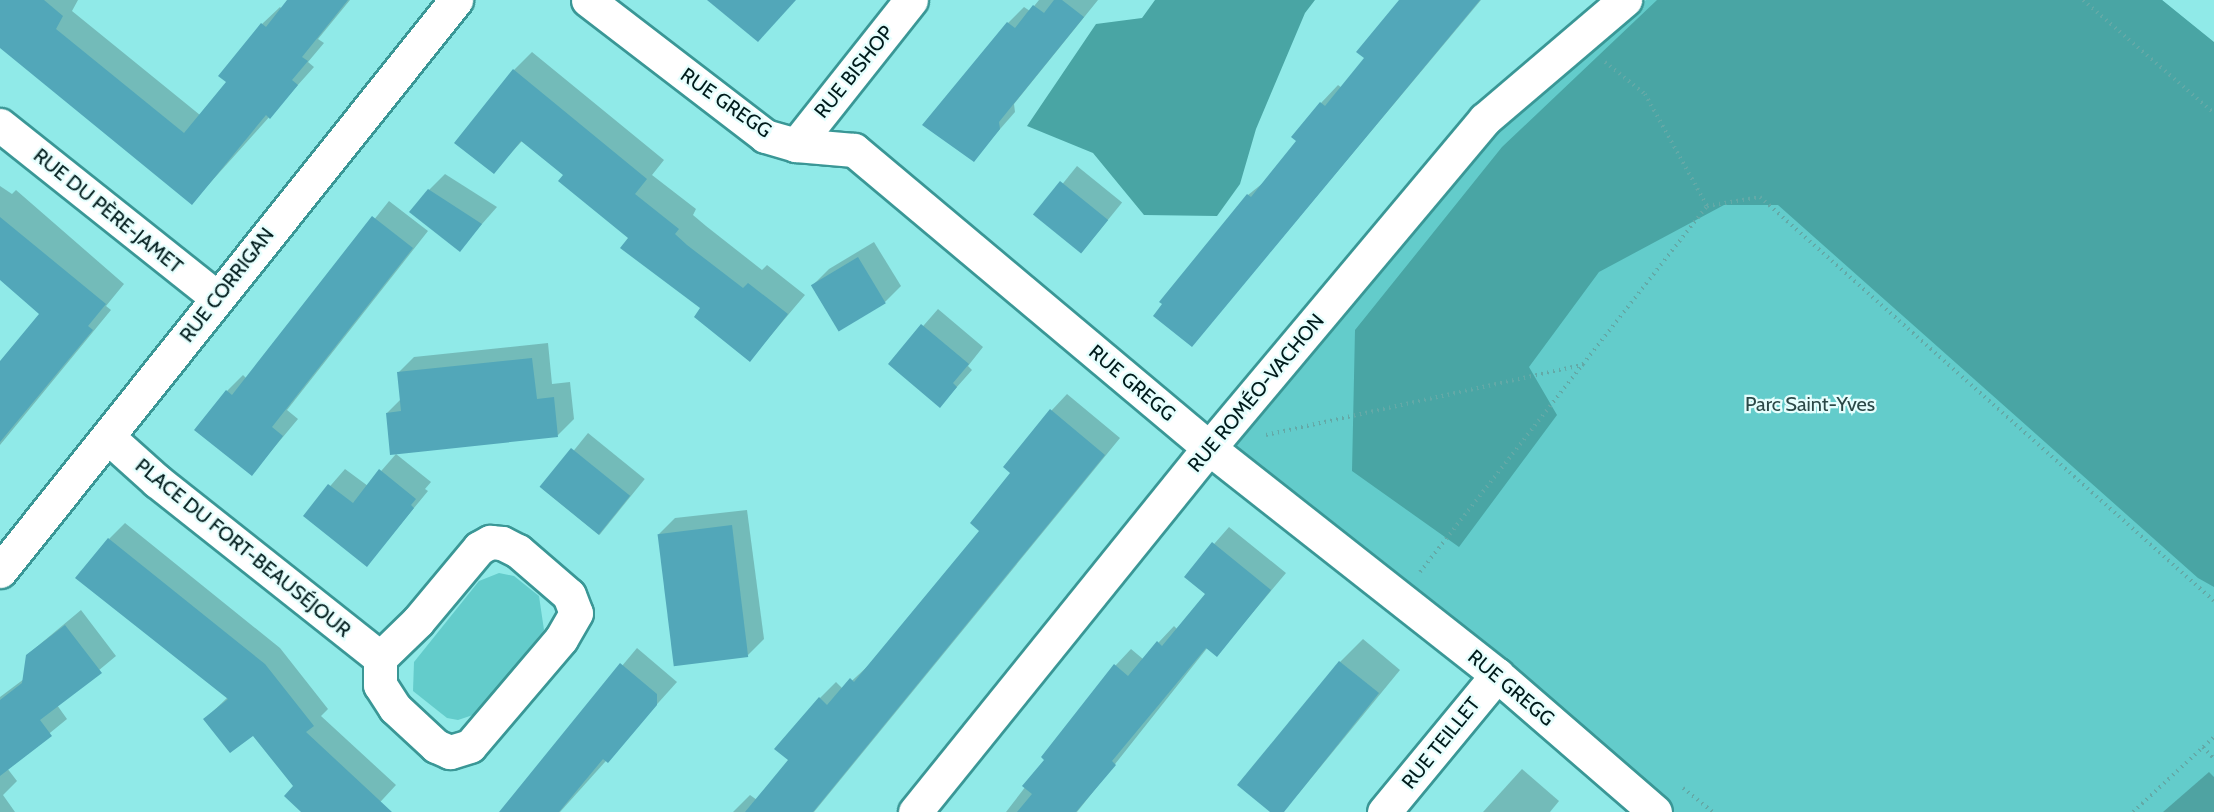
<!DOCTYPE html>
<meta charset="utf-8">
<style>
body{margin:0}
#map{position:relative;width:2214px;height:812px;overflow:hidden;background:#90eae8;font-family:Cabin,sans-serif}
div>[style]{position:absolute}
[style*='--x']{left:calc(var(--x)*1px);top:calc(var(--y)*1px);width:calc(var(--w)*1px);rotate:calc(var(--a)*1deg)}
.green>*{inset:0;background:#63cccb}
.forest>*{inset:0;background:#49a5a4}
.shadow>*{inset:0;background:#0003;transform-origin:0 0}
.building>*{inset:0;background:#52a7b9;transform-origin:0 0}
.path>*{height:4px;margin-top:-2px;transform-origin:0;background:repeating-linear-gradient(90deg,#63a9a7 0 1.5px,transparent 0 6px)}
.roads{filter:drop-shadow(2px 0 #3a9796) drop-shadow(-2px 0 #3a9796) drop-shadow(0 2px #3a9796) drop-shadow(0 -2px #3a9796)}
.minor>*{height:33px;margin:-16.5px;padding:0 16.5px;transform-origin:16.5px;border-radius:16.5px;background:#fff}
span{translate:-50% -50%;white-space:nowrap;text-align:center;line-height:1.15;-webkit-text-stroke:4.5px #e5fefd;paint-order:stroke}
.street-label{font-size:20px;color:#001b1b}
.park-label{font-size:20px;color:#2b4847}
</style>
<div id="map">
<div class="green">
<i style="clip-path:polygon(1646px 0,2162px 0,2214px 43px,2214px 812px,1671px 812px,1223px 443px,1460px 154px)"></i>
<i style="clip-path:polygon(499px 573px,514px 576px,539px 596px,544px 630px,476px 714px,458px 720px,447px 718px,413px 691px,414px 662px,479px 581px)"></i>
</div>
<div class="forest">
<i style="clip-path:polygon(1155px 0,1315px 0,1305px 13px,1256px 129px,1240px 184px,1217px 216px,1144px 215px,1093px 153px,1027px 126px,1096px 24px,1142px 18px)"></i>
<i style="clip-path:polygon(1657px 0,2162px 0,2214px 42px,2214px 587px,2198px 578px,1778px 205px,1724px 205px,1599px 272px,1529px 367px,1557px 415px,1459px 547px,1352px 471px,1355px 330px,1502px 147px)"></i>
</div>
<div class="shadow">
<i style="clip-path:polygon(0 0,78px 0,72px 11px,200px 115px,228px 82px,262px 24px,280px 7px,282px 9px,289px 0,350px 0,318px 39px,324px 43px,308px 62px,314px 67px,192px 203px,0 47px)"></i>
<i style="clip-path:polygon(1039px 0,1098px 0,1014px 104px,1015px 112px,973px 160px,1008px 23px,1024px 7px,1030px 11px)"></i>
<i style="clip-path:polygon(1401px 0,1481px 0,1192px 345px,1248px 195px,1268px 179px,1298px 141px,1293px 137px,1321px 103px,1338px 85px,1342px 88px,1366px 58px)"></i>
<i style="clip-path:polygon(532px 52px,664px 160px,652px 175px,696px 209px,693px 215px,706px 226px,762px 270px,767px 265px,805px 295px,750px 360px,702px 308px,565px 174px,523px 140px,493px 172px,514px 70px)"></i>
<i style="left:1077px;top:166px;width:58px;height:64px;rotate:39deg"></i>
<i style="clip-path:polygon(445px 174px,497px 207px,459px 250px,429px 190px)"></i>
<i style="clip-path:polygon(0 186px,12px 194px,16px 190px,124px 284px,106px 306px,111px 310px,0 445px,0 366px,42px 313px,0 279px)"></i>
<i style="clip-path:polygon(389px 201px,428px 231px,287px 410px,298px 419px,252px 474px,227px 391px,243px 375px,247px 379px)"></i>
<i style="clip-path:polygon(874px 242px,901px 286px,885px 302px,813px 285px,829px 269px)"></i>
<i style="clip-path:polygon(938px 309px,983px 347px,968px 366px,972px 370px,940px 406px,890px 364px)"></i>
<i style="clip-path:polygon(548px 343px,552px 384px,570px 382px,574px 419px,558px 435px,387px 413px,401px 399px,398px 373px,414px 357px)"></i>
<i style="clip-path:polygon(1067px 394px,1120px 438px,814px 812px,733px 812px,750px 795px,757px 800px,790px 760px,820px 698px,836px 682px,843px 689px,869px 665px,981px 530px,1052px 410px)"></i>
<i style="left:588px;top:433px;width:73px;height:72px;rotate:39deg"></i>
<i style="clip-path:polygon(396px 454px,431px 482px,425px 489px,428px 491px,367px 565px,305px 515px,345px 469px,368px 486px)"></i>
<i style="clip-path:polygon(747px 510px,764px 639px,748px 655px,659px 534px,675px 518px)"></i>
<i style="clip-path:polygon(125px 523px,280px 648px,328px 709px,321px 716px,396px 785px,371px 812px,303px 812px,295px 787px,253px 733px,205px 719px,228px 697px,109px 539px)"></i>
<i style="clip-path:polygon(1229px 527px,1286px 573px,1217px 655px,1208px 647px,1077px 812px,1006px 812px,1046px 760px,1043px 757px,1116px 665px,1131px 649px,1143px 659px,1174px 626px,1178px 630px,1207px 594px,1186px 576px)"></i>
<i style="clip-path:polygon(81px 610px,116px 656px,57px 705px,67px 719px,7px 768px,17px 781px,3px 795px,15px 812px,0 812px,0 697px,24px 679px,27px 655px)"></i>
<i style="clip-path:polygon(1363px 639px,1400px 670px,1299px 793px,1280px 812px,1272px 812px,1340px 662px)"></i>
<i style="clip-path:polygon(637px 648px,677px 682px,560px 812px,522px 812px,509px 801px)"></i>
<i style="clip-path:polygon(1522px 769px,1559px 801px,1550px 812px,1483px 812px)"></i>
<i style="clip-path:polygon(2209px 772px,2214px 777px,2214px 812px,2163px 812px)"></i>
</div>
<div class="building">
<i style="clip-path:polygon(0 0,44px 0,63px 16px,56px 29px,184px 133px,226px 82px,218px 76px,261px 23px,266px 27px,287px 0,348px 0,302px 57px,308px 61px,292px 80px,298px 85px,270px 119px,266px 115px,192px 205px,0 48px)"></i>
<i style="clip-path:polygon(707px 0,796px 0,758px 42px)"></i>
<i style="clip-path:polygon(1054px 0,1062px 0,1084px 17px,999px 122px,1000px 129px,974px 162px,922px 125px,1007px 22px,1015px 28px,1033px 5px,1044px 13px)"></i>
<i style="clip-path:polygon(1399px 0,1480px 0,1192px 347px,1153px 316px,1162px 304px,1159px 302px,1247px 194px,1251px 197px,1296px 141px,1291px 137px,1320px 102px,1325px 106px,1364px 58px,1356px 52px)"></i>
<i style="clip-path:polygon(513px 69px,647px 179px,635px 194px,679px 229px,675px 234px,687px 245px,743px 288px,748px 283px,788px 314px,750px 362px,694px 317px,700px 308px,620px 248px,628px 238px,558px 181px,563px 175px,521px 141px,494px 174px,454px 143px)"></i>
<i style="left:1060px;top:181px;width:62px;height:43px;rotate:39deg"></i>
<i style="clip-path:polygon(428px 189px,482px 224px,460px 252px,409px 212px)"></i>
<i style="clip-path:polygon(372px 216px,413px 248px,272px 427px,283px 436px,252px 476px,194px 430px,226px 390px,232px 395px)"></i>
<i style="clip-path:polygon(0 217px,106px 304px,88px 326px,93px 330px,0 442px,0 361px,39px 314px,0 280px)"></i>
<i style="left:858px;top:257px;width:54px;height:55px;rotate:59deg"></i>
<i style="clip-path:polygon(921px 324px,969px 364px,953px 383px,957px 387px,940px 408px,888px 364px)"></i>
<i style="clip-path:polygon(532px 358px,537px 399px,554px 397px,558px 437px,390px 455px,386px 413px,401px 411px,397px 372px)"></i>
<i style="clip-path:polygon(1050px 409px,1105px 455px,813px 812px,745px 812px,788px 760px,774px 749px,819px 697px,827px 705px,850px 678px,854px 682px,979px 531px,970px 523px,1010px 473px,1003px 467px)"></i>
<i style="left:571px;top:448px;width:76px;height:50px;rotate:39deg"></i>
<i style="clip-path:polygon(379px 469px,416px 499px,411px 505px,414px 508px,367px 567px,303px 516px,328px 484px,353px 503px)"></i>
<i style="left:732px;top:525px;width:133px;height:75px;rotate:83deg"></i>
<i style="clip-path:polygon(108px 538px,265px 664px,314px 726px,306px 732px,392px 812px,301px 812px,284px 796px,293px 786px,253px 736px,230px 753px,203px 719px,228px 699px,75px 578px)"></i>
<i style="clip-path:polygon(1212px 542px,1271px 590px,1217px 657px,1206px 648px,1112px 761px,1116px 765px,1076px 812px,1017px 812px,1032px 794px,1022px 786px,1044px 760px,1041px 757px,1114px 664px,1128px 676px,1157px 641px,1162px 646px,1205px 594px,1184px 577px)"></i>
<i style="clip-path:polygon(65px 625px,102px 673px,40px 720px,52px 736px,0 776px,0 700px,22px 683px,26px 655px)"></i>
<i style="clip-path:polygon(1339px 661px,1379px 693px,1284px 812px,1270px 812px,1237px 785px)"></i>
<i style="clip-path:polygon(620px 663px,657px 694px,657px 705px,608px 763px,603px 759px,559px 812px,499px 812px)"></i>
</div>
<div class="path">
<i style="--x:2083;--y:0;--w:173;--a:40.8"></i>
<i style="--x:1605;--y:62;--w:51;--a:38.7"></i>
<i style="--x:1645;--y:94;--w:128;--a:61"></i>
<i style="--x:1266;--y:435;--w:328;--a:-12.5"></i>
<i style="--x:1420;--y:572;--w:465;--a:-51.9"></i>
<i style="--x:1707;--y:206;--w:54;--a:-9.6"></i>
<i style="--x:1760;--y:197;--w:608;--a:41.66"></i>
<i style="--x:2203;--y:747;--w:16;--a:47"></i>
<i style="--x:1683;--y:788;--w:38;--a:39"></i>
<i style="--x:2133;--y:812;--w:110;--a:-42.8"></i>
</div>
<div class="roads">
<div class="minor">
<i style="--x:588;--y:0;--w:223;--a:37.5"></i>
<i style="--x:765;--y:136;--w:32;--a:16"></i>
<i style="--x:796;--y:145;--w:58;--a:4.9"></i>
<i style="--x:854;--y:150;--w:463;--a:40"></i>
<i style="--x:1209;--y:448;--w:367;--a:38.2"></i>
<i style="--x:1497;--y:675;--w:209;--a:40.9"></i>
<i style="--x:0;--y:125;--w:276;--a:38.5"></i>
<i style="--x:796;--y:145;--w:185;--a:-51.6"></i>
<i style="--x:108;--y:437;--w:66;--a:41.9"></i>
<i style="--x:157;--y:481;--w:285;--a:38.4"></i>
<i style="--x:490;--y:542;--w:12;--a:5"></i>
<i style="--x:502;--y:543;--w:18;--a:27"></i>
<i style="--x:518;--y:551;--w:67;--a:40.8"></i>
<i style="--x:569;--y:595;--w:19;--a:69"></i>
<i style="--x:576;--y:613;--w:30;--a:120"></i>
<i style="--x:561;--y:639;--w:140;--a:130.4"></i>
<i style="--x:470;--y:746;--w:21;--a:163"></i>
<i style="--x:450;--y:752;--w:15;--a:-157"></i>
<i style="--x:436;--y:746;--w:56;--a:-137.2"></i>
<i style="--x:395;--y:708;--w:27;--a:-123"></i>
<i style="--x:380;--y:685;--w:27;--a:-90"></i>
<i style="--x:380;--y:658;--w:53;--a:-44.2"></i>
<i style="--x:418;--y:621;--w:95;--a:-50.1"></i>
<i style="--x:479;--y:548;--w:13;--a:-29"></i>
<i style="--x:0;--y:571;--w:731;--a:-51.39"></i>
<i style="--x:915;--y:812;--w:468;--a:-51.1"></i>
<i style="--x:1209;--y:448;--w:429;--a:-50"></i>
<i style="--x:1485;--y:119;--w:184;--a:-40.4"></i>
<i style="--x:1384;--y:812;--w:178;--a:-50.5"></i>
</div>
</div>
<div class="street-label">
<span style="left:854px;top:72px;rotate:-51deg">RUE BISHOP</span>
<span style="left:726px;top:103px;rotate:35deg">RUE GREGG</span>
<span style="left:108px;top:211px;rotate:39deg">RUE DU PÈRE-JAMET</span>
<span style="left:227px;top:285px;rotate:-52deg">RUE CORRIGAN</span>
<span style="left:1132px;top:383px;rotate:40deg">RUE GREGG</span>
<span style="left:1256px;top:393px;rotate:-50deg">RUE ROMÉO-VACHON</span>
<span style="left:243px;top:548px;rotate:39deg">PLACE DU FORT-BEAUSÉJOUR</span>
<span style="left:1511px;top:688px;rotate:40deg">RUE GREGG</span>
<span style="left:1441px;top:743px;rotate:-51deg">RUE TEILLET</span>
</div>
<div class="park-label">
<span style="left:1810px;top:404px">Parc Saint-Yves</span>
</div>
</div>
